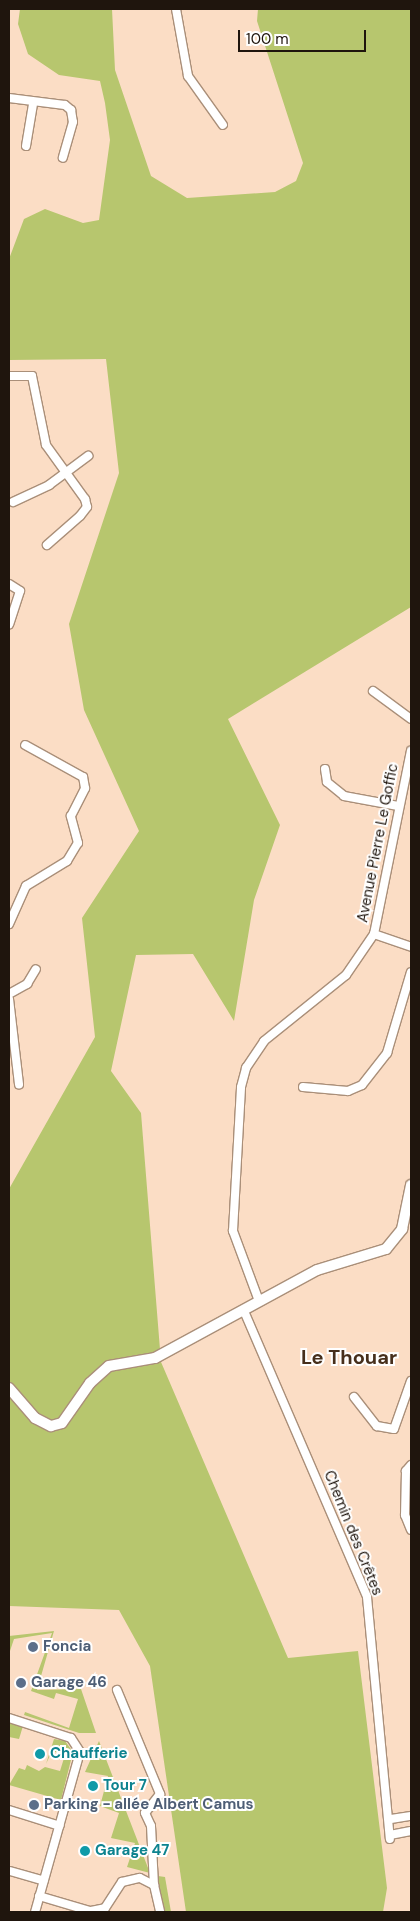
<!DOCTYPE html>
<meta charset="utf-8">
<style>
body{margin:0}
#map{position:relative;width:420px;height:1921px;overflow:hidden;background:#fbddc5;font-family:"DM Sans",sans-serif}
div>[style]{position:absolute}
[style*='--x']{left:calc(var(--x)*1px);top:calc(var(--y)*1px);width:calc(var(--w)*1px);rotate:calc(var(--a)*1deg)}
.green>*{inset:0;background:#b7c66e}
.roads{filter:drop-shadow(1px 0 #aa8f79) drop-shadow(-1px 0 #aa8f79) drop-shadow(0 1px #aa8f79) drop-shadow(0 -1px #aa8f79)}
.minor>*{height:8px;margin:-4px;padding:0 4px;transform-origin:4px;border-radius:4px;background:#fff}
.tertiary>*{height:10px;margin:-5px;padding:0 5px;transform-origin:5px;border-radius:5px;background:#fff}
.dots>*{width:14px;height:14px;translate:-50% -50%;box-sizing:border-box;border:2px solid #fff;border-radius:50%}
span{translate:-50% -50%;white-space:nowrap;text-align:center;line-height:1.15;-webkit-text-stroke:4px #fff;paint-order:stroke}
.street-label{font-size:15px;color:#1f150d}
.service-label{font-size:15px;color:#4e5e75;font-weight:700}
.left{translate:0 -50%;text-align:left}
.culture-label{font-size:15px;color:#0d838f;font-weight:700}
.district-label{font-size:20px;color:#462f1c;font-weight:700}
.frame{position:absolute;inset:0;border:10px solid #1f150d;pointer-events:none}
.scale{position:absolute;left:238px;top:30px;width:128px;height:22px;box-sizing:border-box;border:2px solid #1f150d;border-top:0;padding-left:6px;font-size:15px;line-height:18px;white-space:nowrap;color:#1f150d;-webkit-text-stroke:4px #fff;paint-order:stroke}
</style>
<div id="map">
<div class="green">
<i style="clip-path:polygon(20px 9px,112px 9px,115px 70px,151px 176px,187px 198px,275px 192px,296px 181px,303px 163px,257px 21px,258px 9px,411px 9px,411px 607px,228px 719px,280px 825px,254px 900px,234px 1021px,193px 954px,136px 955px,111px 1071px,141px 1113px,161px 1362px,288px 1658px,358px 1651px,387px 1888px,383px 1912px,186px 1912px,150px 1666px,119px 1610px,9px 1606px,9px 1189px,95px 1037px,82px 918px,139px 831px,84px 710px,69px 624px,119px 473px,106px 359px,9px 360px,9px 259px,24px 219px,45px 209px,83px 223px,99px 220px,110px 140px,105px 103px,100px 81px,59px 75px,28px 54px,18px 24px)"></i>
<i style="clip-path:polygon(54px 1631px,37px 1690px,81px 1689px,96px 1733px,79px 1733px,24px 1715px,25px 1712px,69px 1728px,78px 1699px,56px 1693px,54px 1699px,31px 1691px,52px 1633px,14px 1639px,9px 1654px,9px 1636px)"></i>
<i style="clip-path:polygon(9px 1722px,23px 1726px,19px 1739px,9px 1737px)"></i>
<i style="clip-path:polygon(54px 1739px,65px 1741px,73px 1752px,61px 1800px,9px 1785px,19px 1768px,25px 1770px,27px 1765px,39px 1771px,45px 1767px,60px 1771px,65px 1755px,52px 1751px,46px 1764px)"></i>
<i style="clip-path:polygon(99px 1741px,150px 1873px,127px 1867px,135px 1843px,111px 1838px,119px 1813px,100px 1806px,108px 1776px,85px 1772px)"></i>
<i style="clip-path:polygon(158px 1876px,165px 1877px,171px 1912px,163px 1912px)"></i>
</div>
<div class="roads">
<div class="minor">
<i style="--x:176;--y:9;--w:68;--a:79.8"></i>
<i style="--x:188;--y:76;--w:60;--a:54.5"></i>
<i style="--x:9;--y:98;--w:56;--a:7.1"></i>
<i style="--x:65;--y:105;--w:8;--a:40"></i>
<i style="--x:71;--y:110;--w:12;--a:81"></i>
<i style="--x:73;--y:122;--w:37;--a:106"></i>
<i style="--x:26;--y:146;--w:43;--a:-80.5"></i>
<i style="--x:9;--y:376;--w:23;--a:0"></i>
<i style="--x:32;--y:376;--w:70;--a:78.5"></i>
<i style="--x:46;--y:445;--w:67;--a:54.2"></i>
<i style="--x:85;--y:499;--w:8;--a:76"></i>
<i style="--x:87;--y:507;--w:11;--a:128"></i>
<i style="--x:80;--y:516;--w:44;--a:138.7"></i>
<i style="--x:13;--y:502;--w:40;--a:-25"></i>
<i style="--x:49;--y:485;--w:49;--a:-36.6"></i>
<i style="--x:9;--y:584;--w:13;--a:32"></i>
<i style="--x:20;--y:591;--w:35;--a:108"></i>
<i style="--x:373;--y:691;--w:47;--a:36.4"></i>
<i style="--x:325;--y:769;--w:13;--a:81"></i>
<i style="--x:327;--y:782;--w:22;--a:39"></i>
<i style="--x:344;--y:796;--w:55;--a:10.5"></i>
<i style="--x:9;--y:924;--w:42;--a:-65.9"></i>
<i style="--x:26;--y:886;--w:48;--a:-31.4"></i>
<i style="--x:67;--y:861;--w:21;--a:-59"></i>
<i style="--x:78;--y:843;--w:28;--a:-105"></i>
<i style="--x:71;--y:816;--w:31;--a:-63"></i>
<i style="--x:85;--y:788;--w:11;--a:-100"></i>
<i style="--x:83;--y:777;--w:66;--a:-151.1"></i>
<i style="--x:374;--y:934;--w:39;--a:19"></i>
<i style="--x:9;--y:994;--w:21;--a:-29"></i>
<i style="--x:27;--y:984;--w:17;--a:-59"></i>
<i style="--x:9;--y:999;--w:86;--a:83.3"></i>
<i style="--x:303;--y:1087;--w:45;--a:5.1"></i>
<i style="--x:348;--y:1091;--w:15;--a:-23"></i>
<i style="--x:362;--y:1085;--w:41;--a:-52"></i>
<i style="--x:387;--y:1053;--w:84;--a:-73.5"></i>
<i style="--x:259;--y:1301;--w:75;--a:-110.4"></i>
<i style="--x:233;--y:1231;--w:144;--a:-86.8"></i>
<i style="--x:241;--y:1087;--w:20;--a:-75"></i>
<i style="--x:246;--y:1068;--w:32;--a:-56"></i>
<i style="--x:264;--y:1041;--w:105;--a:-38.8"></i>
<i style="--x:346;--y:975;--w:50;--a:-55.7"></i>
<i style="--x:374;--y:934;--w:187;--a:-78.6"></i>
<i style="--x:244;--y:1311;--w:311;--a:66.7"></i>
<i style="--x:367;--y:1597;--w:243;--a:84.6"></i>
<i style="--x:354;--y:1397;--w:37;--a:52"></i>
<i style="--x:377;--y:1426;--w:17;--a:10"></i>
<i style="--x:394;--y:1429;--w:51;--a:-70.5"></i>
<i style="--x:411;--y:1465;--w:8;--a:130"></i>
<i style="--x:406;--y:1471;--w:44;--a:91.3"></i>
<i style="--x:405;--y:1515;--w:16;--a:68"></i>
<i style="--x:117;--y:1690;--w:113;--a:67.5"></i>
<i style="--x:160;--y:1794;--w:24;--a:128"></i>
<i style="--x:145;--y:1813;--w:14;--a:65"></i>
<i style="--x:151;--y:1826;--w:59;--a:87.1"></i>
<i style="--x:9;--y:1718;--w:65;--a:17.9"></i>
<i style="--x:71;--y:1738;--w:17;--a:57"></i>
<i style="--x:80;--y:1752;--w:166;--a:105.7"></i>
<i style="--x:9;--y:1810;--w:53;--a:17.4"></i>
<i style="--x:391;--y:1819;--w:20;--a:-9"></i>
<i style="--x:390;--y:1835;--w:21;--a:-11"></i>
<i style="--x:10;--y:1871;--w:35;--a:16"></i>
<i style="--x:39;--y:1896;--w:56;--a:16.5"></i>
<i style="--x:91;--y:1911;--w:14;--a:-12"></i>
<i style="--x:105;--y:1908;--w:31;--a:-57"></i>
<i style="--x:122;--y:1882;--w:18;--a:-13"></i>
<i style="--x:140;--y:1878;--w:16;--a:27"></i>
<i style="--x:154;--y:1885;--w:28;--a:77"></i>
</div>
<div class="tertiary">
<i style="--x:9;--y:1388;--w:40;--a:49"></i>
<i style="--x:35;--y:1418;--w:18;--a:27"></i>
<i style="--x:51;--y:1426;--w:11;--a:-15"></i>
<i style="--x:62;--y:1423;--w:49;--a:-55"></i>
<i style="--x:90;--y:1383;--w:25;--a:-42"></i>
<i style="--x:109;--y:1366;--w:47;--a:-9.9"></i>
<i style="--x:155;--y:1358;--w:184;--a:-28.5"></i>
<i style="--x:317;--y:1270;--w:72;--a:-16.9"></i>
<i style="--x:386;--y:1249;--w:26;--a:-51"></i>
<i style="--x:402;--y:1229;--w:45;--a:-78.4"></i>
</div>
</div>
<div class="dots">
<i style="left:33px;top:1647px;background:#5c6f8a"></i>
<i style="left:21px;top:1683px;background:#5c6f8a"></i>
<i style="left:40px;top:1754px;background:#0f9aa8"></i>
<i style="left:93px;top:1786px;background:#0f9aa8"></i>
<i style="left:34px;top:1805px;background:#5c6f8a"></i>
<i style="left:85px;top:1851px;background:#0f9aa8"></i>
</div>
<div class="street-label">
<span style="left:378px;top:843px;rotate:-79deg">Avenue Pierre Le Goffic</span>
<span style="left:353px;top:1533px;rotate:68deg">Chemin des Crêtes</span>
</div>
<div class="service-label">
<span class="left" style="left:43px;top:1647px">Foncia</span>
<span class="left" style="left:31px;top:1683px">Garage 46</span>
<span class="left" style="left:44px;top:1805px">Parking - allée Albert Camus</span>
</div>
<div class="culture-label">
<span class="left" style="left:50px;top:1754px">Chaufferie</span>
<span class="left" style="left:103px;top:1786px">Tour 7</span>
<span class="left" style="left:95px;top:1851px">Garage 47</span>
</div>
<div class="district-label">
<span style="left:349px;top:1357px">Le Thouar</span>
</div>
<div class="frame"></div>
<div class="scale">100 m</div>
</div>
